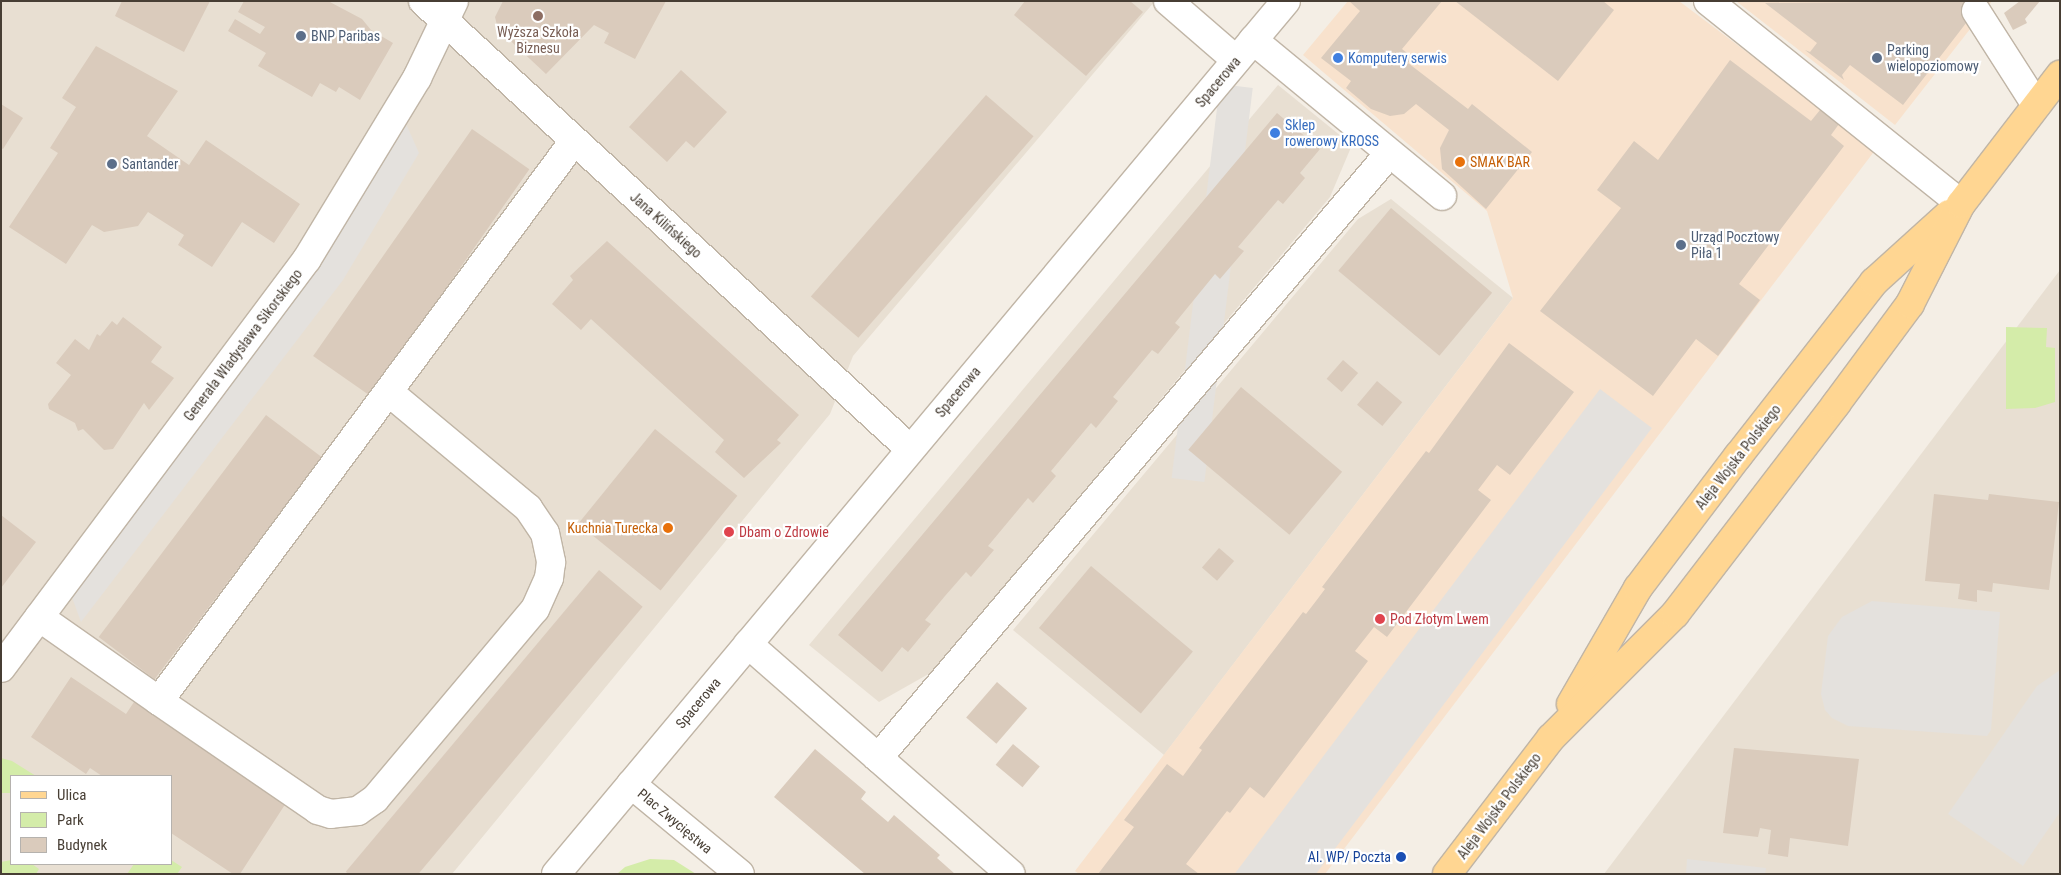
<!DOCTYPE html>
<meta charset="utf-8">
<style>
body{margin:0}
#map{position:relative;width:2061px;height:875px;overflow:hidden;background:#f4eee5;font-family:"Roboto Condensed",sans-serif}
div>[style]{position:absolute}
[style*='--x']{left:calc(var(--x)*1px);top:calc(var(--y)*1px);width:calc(var(--w)*1px);rotate:calc(var(--a)*1deg)}
.residential>*{inset:0;background:#e8dfd2}
.commercial>*{inset:0;background:#f8e2cd}
.green>*{inset:0;background:#d4eca9}
.parking>*{inset:0;background:#e4e1dd;transform-origin:0 0}
.building>*{inset:0;background:#dacbbc;transform-origin:0 0}
.roads{filter:drop-shadow(1px 0 #c0b5a6) drop-shadow(-1px 0 #c0b5a6) drop-shadow(0 1px #c0b5a6) drop-shadow(0 -1px #c0b5a6)}
.minor>*{height:28px;margin:-14px;padding:0 14px;transform-origin:14px;border-radius:14px;background:#fff}
.major>*{height:28px;margin:-14px;padding:0 14px;transform-origin:14px;border-radius:14px;background:#ffd692}
.dots>*{width:14px;height:14px;translate:-50% -50%;box-sizing:border-box;border:2px solid #fff;border-radius:50%}
span{translate:-50% -50%;white-space:nowrap;text-align:center;line-height:1.15;-webkit-text-stroke:4.5px #fff;paint-order:stroke}
.education-label{font-size:14px;color:#785e54}
.service-label{font-size:14px;color:#4e5e75}
.left{translate:0 -50%;text-align:left}
.shop-label{font-size:14px;color:#366cbe}
.street-label{font-size:14px;color:#473e34}
.food-label{font-size:14px;color:#c56008}
.right{translate:-100% -50%;text-align:right}
.health-label{font-size:14px;color:#be3a42}
.transit-label{font-size:14px;color:#164399}
.frame{position:absolute;inset:0;border:2px solid #473e34;pointer-events:none}
.legend{position:absolute;left:10px;top:775px;width:162px;height:90px;box-sizing:border-box;background:#fff;border:1px solid #b5b2ae;margin:0;padding:6px 9px;list-style:none;font-size:15px;color:#473e34}
.legend li{display:flex;align-items:center;gap:10px;height:25px}
.legend b{width:25px;border:1px solid #b5b2ae}
</style>
<div id="map">
<div class="residential">
<i style="clip-path:polygon(evenodd,1px 1px,1155px 1px,853px 356px,830px 414px,452px 874px,1px 874px,1px 1px,11px 776px,171px 776px,171px 864px,11px 864px,11px 776px)"></i>
<i style="clip-path:polygon(1278px 85px,1352px 145px,1330px 197px,932px 672px,879px 702px,809px 645px)"></i>
<i style="clip-path:polygon(1391px 199px,1513px 298px,1164px 755px,1013px 630px,1358px 219px)"></i>
<i style="clip-path:polygon(2060px 270px,2060px 874px,1604px 874px)"></i>
</div>
<div class="commercial">
<i style="clip-path:polygon(1348px 1px,1679px 1px,1876px 149px,1325px 874px,1079px 874px,1075px 871px,1513px 298px,1487px 211px,1303px 55px)"></i>
<i style="clip-path:polygon(1736px 1px,1992px 1px,1895px 125px)"></i>
</div>
<div class="green">
<i style="clip-path:polygon(2006px 327px,2047px 328px,2046px 347px,2055px 348px,2055px 402px,2035px 408px,2006px 409px)"></i>
<i style="clip-path:polygon(1px 758px,12px 761px,36px 776px,11px 776px,11px 793px,1px 793px)"></i>
<i style="clip-path:polygon(650px 859px,674px 860px,696px 874px,617px 874px,625px 867px)"></i>
<i style="clip-path:polygon(11px 860px,11px 864px,32px 864px,39px 869px,36px 874px,1px 874px,1px 862px)"></i>
<i style="clip-path:polygon(171px 860px,182px 867px,177px 874px,127px 874px,134px 864px,171px 864px)"></i>
</div>
<div class="parking">
<i style="left:1220px;top:84px;width:33px;height:397px;rotate:7deg"></i>
<i style="clip-path:polygon(399px 108px,419px 153px,343px 280px,81px 622px,66px 581px)"></i>
<i style="left:1600px;top:389px;width:65px;height:612px;rotate:37deg"></i>
<i style="clip-path:polygon(1872px 601px,2000px 612px,1991px 730px,1987px 736px,1848px 726px,1832px 718px,1825px 710px,1821px 694px,1828px 636px,1842px 617px)"></i>
<i style="clip-path:polygon(2060px 670px,2060px 812px,2023px 866px,1948px 814px,2037px 686px)"></i>
<i style="clip-path:polygon(1687px 859px,1766px 868px,1765px 874px,1686px 874px)"></i>
</div>
<div class="building">
<i style="clip-path:polygon(122px 1px,210px 1px,184px 52px,115px 16px)"></i>
<i style="clip-path:polygon(244px 1px,328px 1px,362px 19px,371px 30px,393px 43px,360px 100px,339px 87px,336px 92px,320px 83px,312px 97px,258px 66px,266px 53px,228px 31px,235px 19px,260px 34px,265px 27px,238px 12px)"></i>
<i style="clip-path:polygon(503px 1px,666px 1px,635px 59px,604px 43px,609px 33px,594px 25px,546px 74px,498px 29px,495px 17px)"></i>
<i style="clip-path:polygon(1025px 1px,1130px 1px,1143px 12px,1086px 76px,1014px 15px)"></i>
<i style="clip-path:polygon(1349px 1px,1442px 1px,1402px 49px,1412px 57px,1408px 63px,1468px 109px,1472px 104px,1532px 152px,1486px 209px,1442px 169px,1440px 148px,1449px 130px,1416px 104px,1404px 114px,1390px 116px,1371px 109px,1346px 88px,1351px 81px,1321px 58px,1360px 11px)"></i>
<i style="clip-path:polygon(1455px 1px,1603px 1px,1614px 10px,1558px 81px)"></i>
<i style="clip-path:polygon(1983px 1px,1903px 105px,1850px 65px,1842px 75px,1844px 80px,1805px 50px,1810px 52px,1817px 43px,1765px 3px)"></i>
<i style="clip-path:polygon(2020px 1px,2040px 1px,2025px 19px,2027px 23px,2013px 30px,2004px 13px)"></i>
<i style="clip-path:polygon(96px 46px,178px 91px,147px 136px,189px 165px,206px 140px,300px 204px,274px 243px,242px 222px,212px 267px,178px 245px,184px 235px,148px 212px,138px 226px,104px 232px,92px 225px,66px 264px,9px 227px,58px 153px,50px 148px,76px 107px,62px 98px)"></i>
<i style="clip-path:polygon(1730px 60px,1811px 121px,1820px 110px,1839px 124px,1831px 135px,1844px 146px,1739px 284px,1760px 300px,1718px 356px,1696px 339px,1653px 396px,1540px 311px,1621px 208px,1597px 190px,1634px 141px,1658px 160px)"></i>
<i style="clip-path:polygon(681px 70px,727px 112px,694px 148px,686px 141px,667px 162px,629px 127px)"></i>
<i style="left:986px;top:95px;width:63px;height:267px;rotate:41deg"></i>
<i style="clip-path:polygon(1px 104px,23px 118px,3px 149px,1px 148px)"></i>
<i style="clip-path:polygon(1277px 113px,1320px 149px,1300px 173px,1305px 178px,1283px 204px,1278px 200px,1238px 247px,1244px 251px,1220px 279px,1215px 274px,1175px 323px,1180px 327px,1158px 354px,1152px 350px,1113px 397px,1118px 401px,1096px 428px,1091px 423px,1051px 471px,1056px 476px,1033px 503px,1028px 498px,988px 546px,994px 550px,971px 577px,966px 572px,945px 596px,925px 620px,931px 624px,908px 652px,902px 647px,882px 672px,838px 635px)"></i>
<i style="left:472px;top:129px;width:70px;height:277px;rotate:35deg"></i>
<i style="left:1391px;top:208px;width:132px;height:82px;rotate:40deg"></i>
<i style="clip-path:polygon(607px 241px,799px 415px,777px 440px,781px 443px,744px 478px,715px 452px,724px 440px,591px 319px,581px 330px,552px 304px,573px 280px,570px 276px)"></i>
<i style="clip-path:polygon(123px 317px,162px 347px,151px 362px,174px 378px,149px 410px,144px 403px,113px 449px,104px 450px,83px 429px,78px 431px,75px 423px,49px 409px,48px 404px,71px 375px,56px 363px,75px 339px,89px 350px,97px 334px,100px 336px,112px 321px,117px 325px)"></i>
<i style="clip-path:polygon(1509px 343px,1574px 392px,1510px 475px,1497px 465px,1478px 490px,1491px 500px,1387px 637px,1374px 627px,1355px 651px,1368px 661px,1264px 798px,1250px 787px,1230px 813px,1227px 811px,1186px 864px,1199px 874px,1098px 874px,1134px 827px,1124px 820px,1167px 764px,1183px 776px,1202px 750px,1199px 748px,1303px 612px,1306px 614px,1316px 601px,1325px 589px,1322px 587px,1426px 451px,1429px 453px)"></i>
<i style="left:1343px;top:360px;width:20px;height:25px;rotate:41deg"></i>
<i style="left:1377px;top:381px;width:33px;height:31px;rotate:40deg"></i>
<i style="left:1241px;top:387px;width:132px;height:82px;rotate:40deg"></i>
<i style="left:266px;top:415px;width:70px;height:278px;rotate:37deg"></i>
<i style="left:655px;top:429px;width:106px;height:122px;rotate:39deg"></i>
<i style="clip-path:polygon(1934px 494px,1988px 500px,1989px 494px,2059px 502px,2049px 590px,1993px 583px,1992px 592px,1977px 590px,1977px 602px,1958px 599px,1960px 584px,1925px 581px)"></i>
<i style="clip-path:polygon(1px 515px,36px 542px,1px 588px)"></i>
<i style="left:1219px;top:548px;width:20px;height:26px;rotate:41deg"></i>
<i style="left:1091px;top:566px;width:133px;height:81px;rotate:40deg"></i>
<i style="left:599px;top:570px;width:57px;height:394px;rotate:40deg"></i>
<i style="clip-path:polygon(71px 677px,126px 714px,134px 702px,286px 803px,240px 874px,233px 874px,171px 833px,171px 776px,102px 776px,90px 768px,86px 774px,31px 737px)"></i>
<i style="left:997px;top:682px;width:40px;height:47px;rotate:41deg"></i>
<i style="left:1013px;top:744px;width:35px;height:27px;rotate:40deg"></i>
<i style="clip-path:polygon(1734px 748px,1859px 759px,1848px 846px,1790px 838px,1788px 857px,1768px 854px,1771px 830px,1760px 828px,1758px 837px,1723px 833px)"></i>
<i style="clip-path:polygon(815px 749px,866px 792px,861px 799px,888px 822px,894px 815px,940px 855px,937px 858px,955px 874px,865px 874px,774px 797px)"></i>
</div>
<div class="roads">
<div class="minor">
<i style="--x:423;--y:1;--w:662;--a:42.61"></i>
<i style="--x:1168;--y:1;--w:90;--a:40.9"></i>
<i style="--x:1708;--y:1;--w:324;--a:38.7"></i>
<i style="--x:1976;--y:11;--w:112;--a:57.4"></i>
<i style="--x:1253;--y:40;--w:245;--a:39.5"></i>
<i style="--x:390;--y:393;--w:180;--a:39.8"></i>
<i style="--x:528;--y:508;--w:30;--a:56"></i>
<i style="--x:545;--y:533;--w:30;--a:78"></i>
<i style="--x:551;--y:562;--w:16;--a:97"></i>
<i style="--x:549;--y:578;--w:34;--a:114"></i>
<i style="--x:535;--y:609;--w:248;--a:130.1"></i>
<i style="--x:375;--y:799;--w:21;--a:145"></i>
<i style="--x:358;--y:811;--w:27;--a:174"></i>
<i style="--x:331;--y:814;--w:14;--a:-163"></i>
<i style="--x:318;--y:810;--w:193;--a:-145.6"></i>
<i style="--x:159;--y:701;--w:697;--a:-53.46"></i>
<i style="--x:39;--y:617;--w:146;--a:35"></i>
<i style="--x:748;--y:644;--w:349;--a:41.2"></i>
<i style="--x:1;--y:668;--w:511;--a:-53.2"></i>
<i style="--x:307;--y:259;--w:212;--a:-58.7"></i>
<i style="--x:417;--y:78;--w:85;--a:-64.3"></i>
<i style="--x:878;--y:758;--w:790;--a:-49.78"></i>
<i style="--x:631;--y:784;--w:141;--a:39.5"></i>
<i style="--x:556;--y:874;--w:1138;--a:-50.1"></i>
</div>
<div class="major">
<i style="--x:1571;--y:704;--w:134;--a:-60"></i>
<i style="--x:1638;--y:588;--w:166;--a:-52.9"></i>
<i style="--x:1738;--y:456;--w:221;--a:-52"></i>
<i style="--x:1874;--y:282;--w:101;--a:-42.2"></i>
<i style="--x:1447;--y:874;--w:171;--a:-52.6"></i>
<i style="--x:1551;--y:738;--w:175;--a:-45"></i>
<i style="--x:1675;--y:614;--w:265;--a:-52.5"></i>
<i style="--x:1836;--y:404;--w:124;--a:-53.5"></i>
<i style="--x:1910;--y:304;--w:112;--a:-63"></i>
<i style="--x:1961;--y:204;--w:163;--a:-52.5"></i>
</div>
</div>
<div class="dots">
<i style="left:538px;top:16px;background:#8d6e63"></i>
<i style="left:301px;top:36px;background:#5c6f8a"></i>
<i style="left:1338px;top:58px;background:#3f7fe0"></i>
<i style="left:1877px;top:58px;background:#5c6f8a"></i>
<i style="left:1275px;top:133px;background:#3f7fe0"></i>
<i style="left:1460px;top:162px;background:#e8710a"></i>
<i style="left:112px;top:164px;background:#5c6f8a"></i>
<i style="left:1681px;top:245px;background:#5c6f8a"></i>
<i style="left:668px;top:528px;background:#e8710a"></i>
<i style="left:729px;top:532px;background:#e0444e"></i>
<i style="left:1380px;top:619px;background:#e0444e"></i>
<i style="left:1401px;top:857px;background:#1a4fb4"></i>
</div>
<div class="education-label">
<span style="left:538px;top:40px">Wyższa Szkoła<br>Biznesu</span>
</div>
<div class="service-label">
<span class="left" style="left:311px;top:36px">BNP Paribas</span>
<span class="left" style="left:1887px;top:58px">Parking<br>wielopoziomowy</span>
<span class="left" style="left:122px;top:164px">Santander</span>
<span class="left" style="left:1691px;top:245px">Urząd Pocztowy<br>Piła 1</span>
</div>
<div class="shop-label">
<span class="left" style="left:1348px;top:58px">Komputery serwis</span>
<span class="left" style="left:1285px;top:133px">Sklep<br>rowerowy KROSS</span>
</div>
<div class="street-label">
<span style="left:1218px;top:82px;rotate:-50deg">Spacerowa</span>
<span style="left:666px;top:225px;rotate:42deg">Jana Kilińskiego</span>
<span style="left:243px;top:345px;rotate:-53deg">Generała Władysława Sikorskiego</span>
<span style="left:958px;top:392px;rotate:-50deg">Spacerowa</span>
<span style="left:1738px;top:457px;rotate:-52deg">Aleja Wojska Polskiego</span>
<span style="left:698px;top:703px;rotate:-50deg">Spacerowa</span>
<span style="left:1499px;top:806px;rotate:-53deg">Aleja Wojska Polskiego</span>
<span style="left:675px;top:821px;rotate:40deg">Plac Zwycięstwa</span>
</div>
<div class="food-label">
<span class="left" style="left:1470px;top:162px">SMAK BAR</span>
<span class="right" style="left:658px;top:528px">Kuchnia Turecka</span>
</div>
<div class="health-label">
<span class="left" style="left:739px;top:532px">Dbam o Zdrowie</span>
<span class="left" style="left:1390px;top:619px">Pod Złotym Lwem</span>
</div>
<div class="transit-label">
<span class="right" style="left:1391px;top:857px">Al. WP/ Poczta</span>
</div>
<div class="frame"></div>
<ul class="legend">
<li><b style="height:6px;background:#ffd692"></b>Ulica</li>
<li><b style="height:14px;background:#d4eca9"></b>Park</li>
<li><b style="height:14px;background:#dacbbc"></b>Budynek</li>
</ul>
</div>
